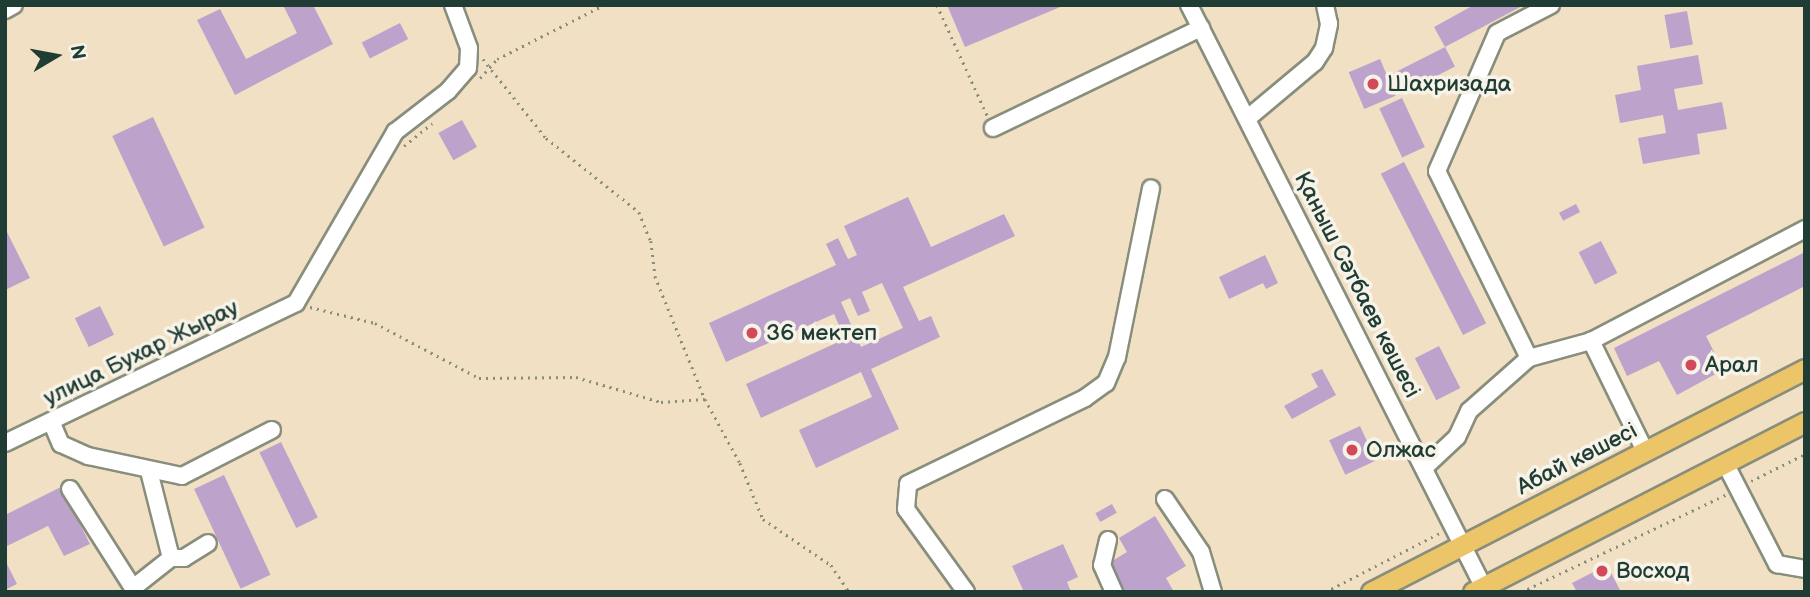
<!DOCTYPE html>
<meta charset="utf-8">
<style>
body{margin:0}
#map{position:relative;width:1810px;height:597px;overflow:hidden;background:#f1e0c3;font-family:"Balsamiq Sans",sans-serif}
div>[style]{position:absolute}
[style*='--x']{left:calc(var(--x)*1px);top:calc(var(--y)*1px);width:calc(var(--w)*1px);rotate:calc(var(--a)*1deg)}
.building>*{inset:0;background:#bda2cb;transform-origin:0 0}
.path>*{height:2.5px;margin-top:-1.25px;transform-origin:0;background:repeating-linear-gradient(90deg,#888e7c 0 2px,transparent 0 7px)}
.roads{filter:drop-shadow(2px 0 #888e7c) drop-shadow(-2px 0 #888e7c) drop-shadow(0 2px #888e7c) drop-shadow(0 -2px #888e7c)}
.minor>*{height:16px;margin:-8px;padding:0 8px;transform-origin:8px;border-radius:8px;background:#fff}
.major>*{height:19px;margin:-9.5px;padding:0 9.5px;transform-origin:9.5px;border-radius:9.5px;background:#edc569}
.dots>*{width:19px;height:19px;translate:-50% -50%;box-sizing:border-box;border:4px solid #f7f3e8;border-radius:50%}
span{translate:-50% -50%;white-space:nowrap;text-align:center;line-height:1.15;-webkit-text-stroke:7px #f7f3e8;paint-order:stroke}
.poi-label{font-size:23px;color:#1f3d34}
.left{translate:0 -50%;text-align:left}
.street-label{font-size:23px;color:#1f3d34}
.frame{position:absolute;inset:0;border:7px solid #1f3d34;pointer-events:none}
.north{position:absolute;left:21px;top:21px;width:70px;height:70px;-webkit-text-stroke:5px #f7f3e8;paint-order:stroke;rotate:80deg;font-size:19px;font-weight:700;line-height:28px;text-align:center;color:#1f3d34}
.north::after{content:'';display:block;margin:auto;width:24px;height:32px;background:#1f3d34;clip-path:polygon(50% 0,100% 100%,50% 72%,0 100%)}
</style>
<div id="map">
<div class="building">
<i style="clip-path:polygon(283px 5px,313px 5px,333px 44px,235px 95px,197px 20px,220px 9px,246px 59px,297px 33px)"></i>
<i style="clip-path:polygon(947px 5px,1065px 5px,965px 47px)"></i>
<i style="clip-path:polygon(1474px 5px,1524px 5px,1445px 47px,1434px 27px)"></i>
<i style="left:1687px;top:11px;width:34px;height:23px;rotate:80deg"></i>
<i style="left:400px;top:23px;width:18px;height:43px;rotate:63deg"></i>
<i style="left:1445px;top:47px;width:22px;height:63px;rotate:63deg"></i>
<i style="clip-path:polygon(1698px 55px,1703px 84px,1674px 89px,1678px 110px,1722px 102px,1727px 129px,1697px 134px,1700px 154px,1643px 164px,1638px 138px,1666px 133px,1663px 115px,1620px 123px,1615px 95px,1641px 90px,1637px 66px)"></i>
<i style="left:1380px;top:59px;width:40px;height:34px;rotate:67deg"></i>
<i style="left:1402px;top:98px;width:54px;height:25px;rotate:65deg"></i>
<i style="left:153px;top:117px;width:122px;height:45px;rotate:65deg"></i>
<i style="left:462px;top:120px;width:31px;height:27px;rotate:61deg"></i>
<i style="left:1404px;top:162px;width:181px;height:26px;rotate:63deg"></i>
<i style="clip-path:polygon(evenodd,908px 197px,931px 247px,1004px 214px,1015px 236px,903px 287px,919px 321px,931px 316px,940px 337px,871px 369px,899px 429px,816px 468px,799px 430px,872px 397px,861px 372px,761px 418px,746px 384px,845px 339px,834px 314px,726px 362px,709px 323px,836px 265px,826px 244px,838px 238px,848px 259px,857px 255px,844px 226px,908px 197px,882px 283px,903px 328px,861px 347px,841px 302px,850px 298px,858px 316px,870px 311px,862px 292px,882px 283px)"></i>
<i style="left:1576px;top:204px;width:9px;height:19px;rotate:63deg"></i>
<i style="clip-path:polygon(5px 228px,30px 278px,5px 290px)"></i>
<i style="left:1601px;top:241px;width:36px;height:25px;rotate:63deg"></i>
<i style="clip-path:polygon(1805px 252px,1805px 286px,1706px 336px,1723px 370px,1677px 395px,1659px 361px,1627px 376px,1614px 348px)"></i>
<i style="clip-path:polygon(1265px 255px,1278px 283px,1266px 289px,1263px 283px,1229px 299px,1219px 277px)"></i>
<i style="left:100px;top:306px;width:32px;height:28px;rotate:64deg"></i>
<i style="left:1439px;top:346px;width:47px;height:27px;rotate:63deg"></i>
<i style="clip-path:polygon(1322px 369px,1336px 395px,1292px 419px,1284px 406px,1318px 387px,1311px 374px)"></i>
<i style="left:1360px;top:426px;width:38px;height:34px;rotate:65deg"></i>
<i style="left:281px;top:442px;width:84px;height:24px;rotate:64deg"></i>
<i style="left:224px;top:475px;width:110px;height:33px;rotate:65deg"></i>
<i style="clip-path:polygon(61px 487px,90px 544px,64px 556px,48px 526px,5px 547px,5px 515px)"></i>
<i style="left:1112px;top:504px;width:10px;height:19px;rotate:61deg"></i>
<i style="clip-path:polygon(1155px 516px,1186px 566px,1166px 578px,1174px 592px,1120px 592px,1104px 566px,1127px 552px,1119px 538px)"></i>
<i style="clip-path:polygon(1063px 544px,1078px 577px,1067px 582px,1071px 592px,1024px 592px,1012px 566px)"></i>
<i style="clip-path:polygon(5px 560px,17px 584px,5px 590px)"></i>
<i style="clip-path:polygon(1607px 565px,1621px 592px,1577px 592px,1572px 583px)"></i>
</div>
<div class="path">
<i style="--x:937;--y:5;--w:123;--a:65.5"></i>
<i style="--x:483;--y:59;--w:101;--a:51.4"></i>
<i style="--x:546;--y:138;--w:119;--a:38.5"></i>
<i style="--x:639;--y:212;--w:31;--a:68"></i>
<i style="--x:651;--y:241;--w:35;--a:83"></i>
<i style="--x:655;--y:276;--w:133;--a:67.9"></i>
<i style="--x:480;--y:78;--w:25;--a:-48"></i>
<i style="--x:497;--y:59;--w:120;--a:-26.8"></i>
<i style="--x:404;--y:146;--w:36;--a:-39"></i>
<i style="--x:310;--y:307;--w:67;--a:13.8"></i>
<i style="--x:375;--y:323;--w:118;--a:27.9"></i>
<i style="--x:479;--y:378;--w:97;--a:-0.6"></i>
<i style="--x:576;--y:377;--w:89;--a:16.4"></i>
<i style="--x:661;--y:402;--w:44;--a:-3.9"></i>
<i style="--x:705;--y:399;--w:73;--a:61.3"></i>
<i style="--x:740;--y:463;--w:61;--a:67.7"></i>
<i style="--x:763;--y:519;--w:82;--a:34.1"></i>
<i style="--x:831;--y:565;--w:32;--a:56"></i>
<i style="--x:1751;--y:481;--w:60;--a:-26.6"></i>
<i style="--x:1325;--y:592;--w:129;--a:-27.2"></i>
<i style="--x:1521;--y:592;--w:228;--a:-25.4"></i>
</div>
<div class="roads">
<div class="minor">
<i style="--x:1189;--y:5;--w:651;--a:63.16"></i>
<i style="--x:5;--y:10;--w:10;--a:-29"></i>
<i style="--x:1248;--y:118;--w:87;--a:-39.9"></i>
<i style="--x:1315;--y:62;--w:17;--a:-57"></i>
<i style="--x:1324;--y:48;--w:25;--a:-78"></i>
<i style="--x:1329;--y:24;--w:19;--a:-102"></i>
<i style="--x:993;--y:128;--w:231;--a:-25.7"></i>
<i style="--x:1529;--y:358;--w:208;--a:-116.2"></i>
<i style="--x:1437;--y:171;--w:150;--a:-66.5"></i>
<i style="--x:1497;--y:33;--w:61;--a:-27.4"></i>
<i style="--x:51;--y:421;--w:25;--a:67"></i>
<i style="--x:61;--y:444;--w:30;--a:24"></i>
<i style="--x:88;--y:456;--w:96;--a:12"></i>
<i style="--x:182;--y:476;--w:101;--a:-27.1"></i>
<i style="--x:5;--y:443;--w:323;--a:-25.7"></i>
<i style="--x:296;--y:303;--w:198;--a:-59.9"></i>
<i style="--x:395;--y:132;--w:67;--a:-37.7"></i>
<i style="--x:448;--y:91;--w:30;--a:-49"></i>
<i style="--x:468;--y:68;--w:20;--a:-87"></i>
<i style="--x:469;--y:48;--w:46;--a:-110.4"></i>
<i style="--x:1645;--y:451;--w:123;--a:-116.1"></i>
<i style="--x:1591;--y:341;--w:242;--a:-27.6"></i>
<i style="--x:1725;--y:463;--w:114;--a:62.8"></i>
<i style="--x:1777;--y:564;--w:28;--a:10"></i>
<i style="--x:1425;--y:467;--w:44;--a:-43.2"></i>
<i style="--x:1457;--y:437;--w:29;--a:-65"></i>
<i style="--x:1469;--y:411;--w:80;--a:-41.5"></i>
<i style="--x:1529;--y:358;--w:64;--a:-15.3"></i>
<i style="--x:70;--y:489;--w:117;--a:57.5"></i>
<i style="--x:1165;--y:499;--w:64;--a:55.8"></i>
<i style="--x:1201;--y:552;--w:42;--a:73.3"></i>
<i style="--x:1108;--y:540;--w:26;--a:103"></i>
<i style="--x:1102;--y:565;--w:30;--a:66"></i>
<i style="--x:171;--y:558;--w:13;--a:0"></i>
<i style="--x:184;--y:558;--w:28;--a:-32"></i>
<i style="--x:135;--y:592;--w:4;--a:-117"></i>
<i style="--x:133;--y:588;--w:48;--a:-38.3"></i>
<i style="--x:171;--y:558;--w:90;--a:-104.2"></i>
<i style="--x:966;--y:592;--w:102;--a:-125.9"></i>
<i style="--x:906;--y:509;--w:25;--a:-85"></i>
<i style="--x:908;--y:484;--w:197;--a:-25.9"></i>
<i style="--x:1085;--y:398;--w:26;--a:-36"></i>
<i style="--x:1106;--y:383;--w:28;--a:-67"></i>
<i style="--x:1117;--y:357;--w:172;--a:-78.6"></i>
</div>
<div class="major">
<i style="--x:1371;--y:592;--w:488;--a:-27.2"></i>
<i style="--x:1473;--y:592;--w:373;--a:-27.1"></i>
</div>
</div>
<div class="dots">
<i style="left:1373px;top:84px;background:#d1495b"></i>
<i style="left:752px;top:333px;background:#d1495b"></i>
<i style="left:1691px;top:365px;background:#d1495b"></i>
<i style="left:1352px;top:450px;background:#d1495b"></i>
<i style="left:1602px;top:571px;background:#d1495b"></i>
</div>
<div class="poi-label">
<span class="left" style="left:1387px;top:84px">Шахризада</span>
<span class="left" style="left:766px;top:333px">36 мектеп</span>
<span class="left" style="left:1705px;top:365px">Арал</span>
<span class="left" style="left:1366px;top:450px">Олжас</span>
<span class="left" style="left:1616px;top:571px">Восход</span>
</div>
<div class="street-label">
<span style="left:1357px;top:285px;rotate:63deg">Қаныш Сәтбаев көшесі</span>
<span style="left:141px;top:353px;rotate:-26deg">улица Бухар Жырау</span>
<span style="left:1577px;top:459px;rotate:-27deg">Абай көшесі</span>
</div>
<div class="frame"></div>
<div class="north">N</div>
</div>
